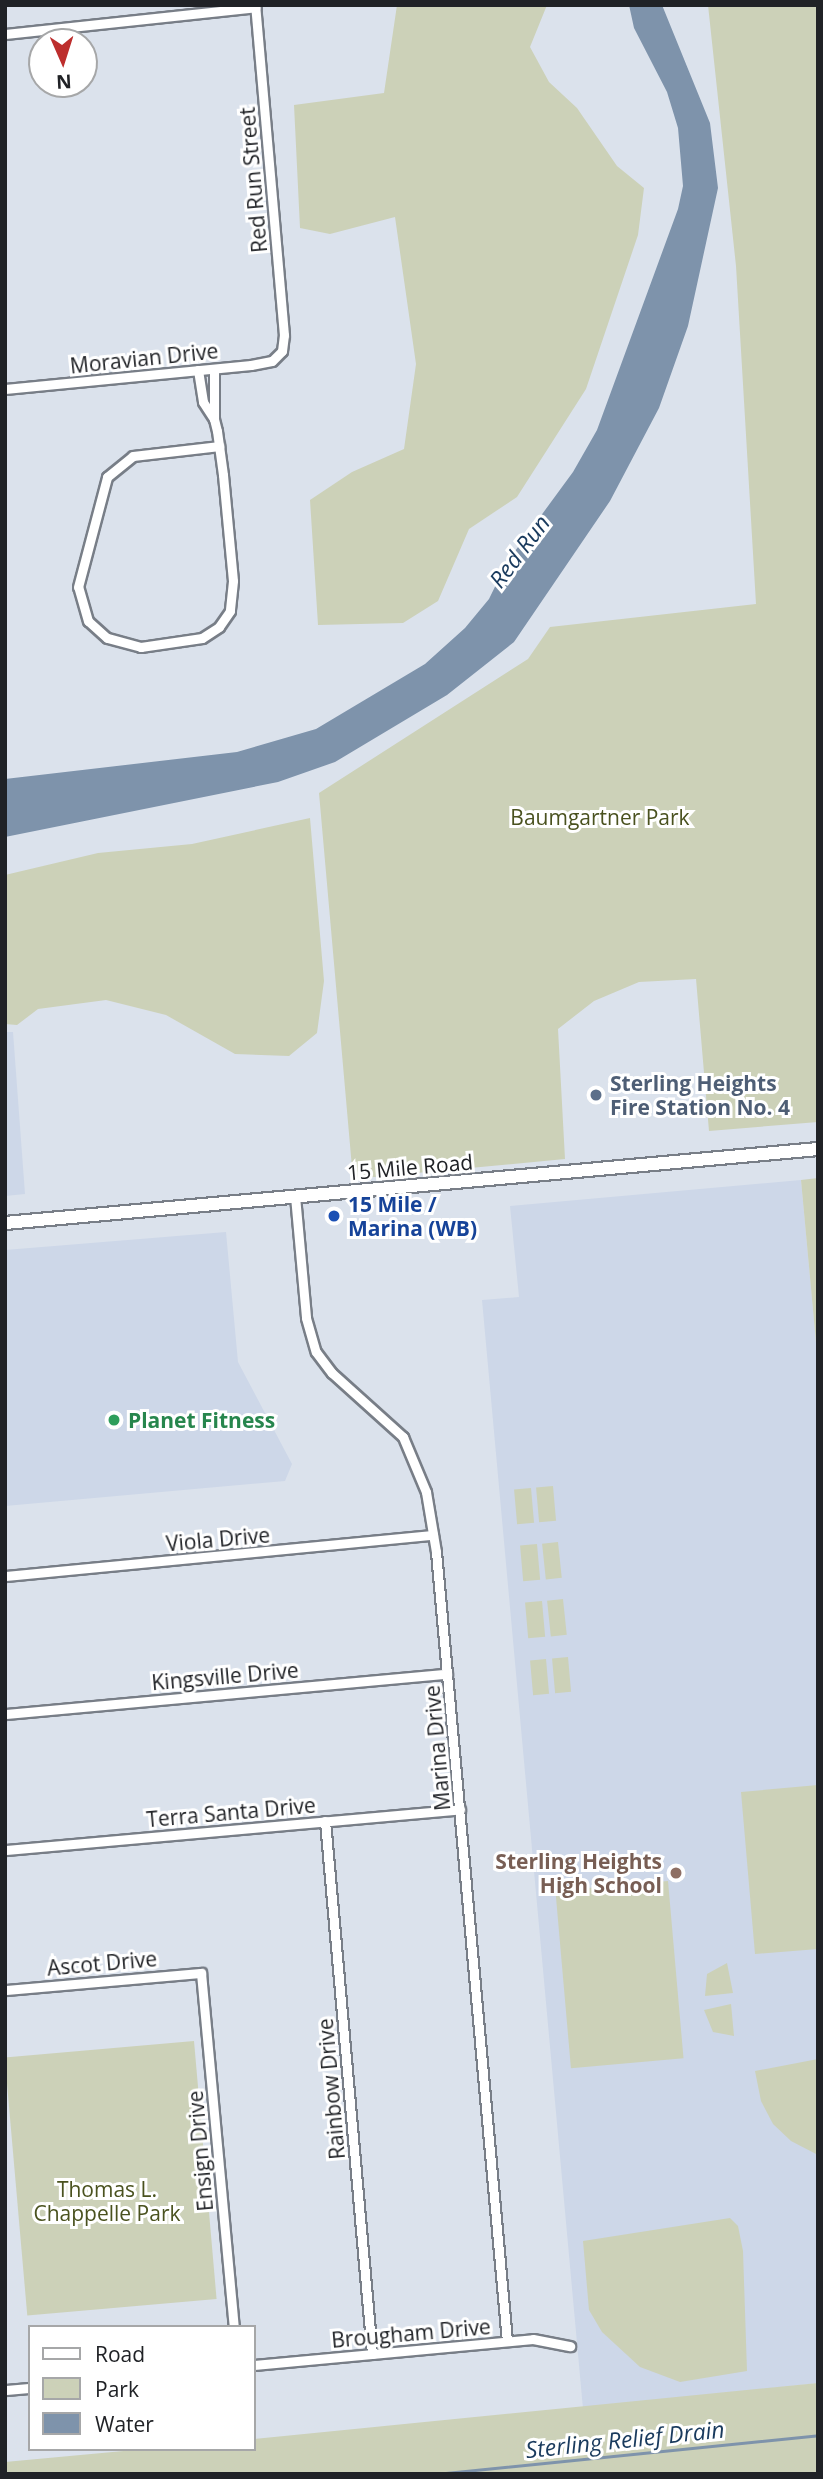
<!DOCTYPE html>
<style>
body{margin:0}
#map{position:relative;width:823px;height:2479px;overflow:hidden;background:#dbe2ec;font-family:"Open Sans",sans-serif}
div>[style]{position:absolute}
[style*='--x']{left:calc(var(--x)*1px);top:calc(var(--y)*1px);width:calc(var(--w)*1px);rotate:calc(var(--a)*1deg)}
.built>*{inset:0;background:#cdd7e8}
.green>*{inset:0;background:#ccd1b8;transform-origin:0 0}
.water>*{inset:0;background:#7e93ab}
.stream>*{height:2.5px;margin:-1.25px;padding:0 1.25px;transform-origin:1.25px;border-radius:1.25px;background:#7e93ab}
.roads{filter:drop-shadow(2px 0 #787e87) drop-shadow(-2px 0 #787e87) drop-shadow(0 2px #787e87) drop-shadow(0 -2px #787e87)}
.minor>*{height:9px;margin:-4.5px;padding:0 4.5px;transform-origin:4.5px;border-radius:4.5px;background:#fff}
.secondary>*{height:12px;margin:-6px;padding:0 6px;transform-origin:6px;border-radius:6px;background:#fff}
.dots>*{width:19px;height:19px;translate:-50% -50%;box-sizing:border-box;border:4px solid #fff;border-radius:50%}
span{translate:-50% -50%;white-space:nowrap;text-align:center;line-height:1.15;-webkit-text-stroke:6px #fff;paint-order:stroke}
.street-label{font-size:21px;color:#202226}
.park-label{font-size:21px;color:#4a521f}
.service-label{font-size:21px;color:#4e5e75;font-weight:700}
.left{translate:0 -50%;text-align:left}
.transit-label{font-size:21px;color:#164399;font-weight:700}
.leisure-label{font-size:21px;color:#27864d;font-weight:700}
.education-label{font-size:21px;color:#785e54;font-weight:700}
.right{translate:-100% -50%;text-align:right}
.water-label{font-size:23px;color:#193a5d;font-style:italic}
.frame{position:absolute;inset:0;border:7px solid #202226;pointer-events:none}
.legend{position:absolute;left:28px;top:2325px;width:228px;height:126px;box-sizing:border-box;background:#fff;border:2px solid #a6a7a8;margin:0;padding:9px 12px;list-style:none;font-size:21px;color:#202226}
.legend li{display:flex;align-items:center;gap:14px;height:35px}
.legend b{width:35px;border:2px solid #a6a7a8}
.north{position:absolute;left:28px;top:28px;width:70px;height:70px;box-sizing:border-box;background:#fff;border:2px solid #a6a7a8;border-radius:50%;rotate:177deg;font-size:19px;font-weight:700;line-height:28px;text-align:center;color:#202226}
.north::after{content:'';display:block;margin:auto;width:24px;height:32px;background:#bd2e2d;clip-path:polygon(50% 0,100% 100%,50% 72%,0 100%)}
</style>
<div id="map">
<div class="built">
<i style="clip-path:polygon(5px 1032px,13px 1032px,25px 1194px,5px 1196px)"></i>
<i style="clip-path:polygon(801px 1180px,818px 1364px,818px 2383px,583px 2409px,482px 1300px,519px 1297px,510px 1206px)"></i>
<i style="clip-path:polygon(226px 1232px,238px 1362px,292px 1464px,285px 1481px,5px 1506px,5px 1250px)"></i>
</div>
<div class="green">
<i style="clip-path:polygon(397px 5px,547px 5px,530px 47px,549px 82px,577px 108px,617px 166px,644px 188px,638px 235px,586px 389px,517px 497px,469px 529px,438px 601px,403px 623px,318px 625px,310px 500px,352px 472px,404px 449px,416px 364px,395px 217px,330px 234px,300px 228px,294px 105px,384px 93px)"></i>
<i style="clip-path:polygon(708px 5px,818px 5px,818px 1122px,709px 1131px,696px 979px,639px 982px,594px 1001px,558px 1029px,565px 1159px,353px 1179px,319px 793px,528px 659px,550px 627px,756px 604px,736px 266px)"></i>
<i style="clip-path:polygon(310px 818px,324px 981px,317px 1033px,289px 1056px,235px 1054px,166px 1015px,106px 1000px,38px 1009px,17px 1025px,5px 1024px,5px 875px,98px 853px,192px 844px)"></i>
<i style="clip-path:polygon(818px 1178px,818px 1364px,801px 1180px)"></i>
<i style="left:553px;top:1486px;width:35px;height:17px;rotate:85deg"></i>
<i style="left:531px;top:1488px;width:35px;height:17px;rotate:85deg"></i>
<i style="left:558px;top:1542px;width:36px;height:16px;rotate:84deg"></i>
<i style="left:537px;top:1544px;width:36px;height:17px;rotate:85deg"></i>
<i style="left:563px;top:1599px;width:36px;height:16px;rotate:84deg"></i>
<i style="left:542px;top:1601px;width:36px;height:17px;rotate:85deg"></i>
<i style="left:568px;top:1657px;width:35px;height:16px;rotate:85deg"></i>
<i style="left:546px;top:1659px;width:35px;height:16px;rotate:85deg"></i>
<i style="clip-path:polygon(818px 1785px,818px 1949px,755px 1954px,741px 1792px)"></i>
<i style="left:668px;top:1881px;width:178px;height:113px;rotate:85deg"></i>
<i style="clip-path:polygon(727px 1963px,733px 1993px,705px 1996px,707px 1974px)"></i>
<i style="clip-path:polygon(731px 2004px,734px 2036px,713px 2032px,704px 2010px)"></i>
<i style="left:194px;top:2041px;width:259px;height:190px;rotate:85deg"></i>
<i style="clip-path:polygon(818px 2059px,818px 2155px,791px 2141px,773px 2124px,761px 2101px,755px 2071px)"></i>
<i style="clip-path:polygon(730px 2218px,738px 2226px,743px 2251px,747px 2371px,680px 2382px,640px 2367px,602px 2332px,589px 2310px,583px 2241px)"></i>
<i style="clip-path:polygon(818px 2383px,818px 2474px,5px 2474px,5px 2462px,145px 2449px,254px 2449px,254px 2439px)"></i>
</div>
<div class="water">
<i style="clip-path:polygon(629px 5px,662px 5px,710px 123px,718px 188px,688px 326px,659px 408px,610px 501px,514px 642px,447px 695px,335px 762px,278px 782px,5px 837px,5px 779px,237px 752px,316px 729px,425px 664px,465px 628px,489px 599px,507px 562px,573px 472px,597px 430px,678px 209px,683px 186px,678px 128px,667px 92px,634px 28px)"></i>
</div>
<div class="stream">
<i style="--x:436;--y:2474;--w:384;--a:-5.8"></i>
</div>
<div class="roads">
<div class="minor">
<i style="--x:5;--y:34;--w:252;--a:-6.1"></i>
<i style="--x:198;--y:370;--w:32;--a:81"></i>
<i style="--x:203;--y:402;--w:20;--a:57"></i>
<i style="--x:214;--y:419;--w:50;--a:-90"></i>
<i style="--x:5;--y:389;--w:247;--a:-5.6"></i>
<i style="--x:251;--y:365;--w:21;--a:-11"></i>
<i style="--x:272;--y:361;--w:14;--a:-45"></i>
<i style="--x:282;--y:351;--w:16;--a:-83"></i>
<i style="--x:284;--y:335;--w:331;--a:-95"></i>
<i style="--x:214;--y:419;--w:12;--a:76"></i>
<i style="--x:217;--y:431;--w:44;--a:82.2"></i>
<i style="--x:223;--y:475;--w:106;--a:84.6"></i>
<i style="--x:233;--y:581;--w:30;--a:96"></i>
<i style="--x:230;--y:611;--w:19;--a:125"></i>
<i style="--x:219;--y:627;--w:20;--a:147"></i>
<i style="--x:202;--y:638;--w:62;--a:171.6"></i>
<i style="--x:141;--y:647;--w:35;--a:-165"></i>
<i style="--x:107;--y:638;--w:25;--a:-138"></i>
<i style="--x:88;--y:621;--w:35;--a:-106"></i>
<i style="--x:78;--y:587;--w:114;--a:-75.2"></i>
<i style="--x:107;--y:477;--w:33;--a:-39"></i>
<i style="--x:133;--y:456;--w:87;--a:-6.6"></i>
<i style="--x:295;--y:1196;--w:122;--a:84.8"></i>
<i style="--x:306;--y:1318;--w:35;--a:74"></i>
<i style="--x:316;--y:1352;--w:26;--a:53"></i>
<i style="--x:332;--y:1373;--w:96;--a:42"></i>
<i style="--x:403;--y:1437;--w:60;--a:67.3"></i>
<i style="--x:426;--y:1492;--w:61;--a:80.5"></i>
<i style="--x:436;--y:1552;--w:792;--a:84.86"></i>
<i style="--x:5;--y:1576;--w:430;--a:-5.5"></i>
<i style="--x:5;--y:1714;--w:444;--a:-5.2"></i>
<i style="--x:325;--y:1821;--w:535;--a:84.96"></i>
<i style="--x:5;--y:1850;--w:457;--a:-5.1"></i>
<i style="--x:5;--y:1990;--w:197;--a:-5"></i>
<i style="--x:201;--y:1973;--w:356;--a:84.7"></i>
<i style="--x:254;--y:2365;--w:280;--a:-5.3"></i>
<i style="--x:533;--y:2339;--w:38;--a:11"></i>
<i style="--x:5;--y:2390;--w:25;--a:-5"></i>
</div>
<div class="secondary">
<i style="--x:5;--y:1223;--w:816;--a:-5.2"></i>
</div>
</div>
<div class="dots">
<i style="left:596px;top:1095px;background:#5c6f8a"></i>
<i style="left:334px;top:1216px;background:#1a4fb4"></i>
<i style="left:114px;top:1420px;background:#2e9e5b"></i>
<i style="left:676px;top:1873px;background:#8d6e63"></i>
</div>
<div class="street-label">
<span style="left:253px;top:180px;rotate:-95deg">Red Run Street</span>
<span style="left:144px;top:358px;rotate:-6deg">Moravian Drive</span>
<span style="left:410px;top:1167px;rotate:-5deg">15 Mile Road</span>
<span style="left:218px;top:1539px;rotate:-5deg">Viola Drive</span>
<span style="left:225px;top:1676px;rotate:-5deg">Kingsville Drive</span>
<span style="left:437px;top:1748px;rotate:-95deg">Marina Drive</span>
<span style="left:231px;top:1812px;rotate:-5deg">Terra Santa Drive</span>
<span style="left:102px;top:1963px;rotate:-5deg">Ascot Drive</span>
<span style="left:331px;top:2089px;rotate:-95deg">Rainbow Drive</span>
<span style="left:200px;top:2151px;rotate:-95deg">Ensign Drive</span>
<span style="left:411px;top:2333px;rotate:-5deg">Brougham Drive</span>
</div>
<div class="park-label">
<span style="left:600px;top:817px">Baumgartner Park</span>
<span style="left:107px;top:2201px">Thomas L.<br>Chappelle Park</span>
</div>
<div class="service-label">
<span class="left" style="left:610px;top:1095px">Sterling Heights<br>Fire Station No. 4</span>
</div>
<div class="transit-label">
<span class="left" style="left:348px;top:1216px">15 Mile /<br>Marina (WB)</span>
</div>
<div class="leisure-label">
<span class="left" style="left:128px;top:1420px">Planet Fitness</span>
</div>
<div class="education-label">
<span class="right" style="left:662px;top:1873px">Sterling Heights<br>High School</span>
</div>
<div class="water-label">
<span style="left:519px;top:551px;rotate:-53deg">Red Run</span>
<span style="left:625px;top:2439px;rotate:-6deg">Sterling Relief Drain</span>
</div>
<div class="frame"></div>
<ul class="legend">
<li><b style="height:9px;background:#fff"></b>Road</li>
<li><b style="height:19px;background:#ccd1b8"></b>Park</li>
<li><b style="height:19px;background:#7e93ab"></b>Water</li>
</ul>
<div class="north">N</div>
</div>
